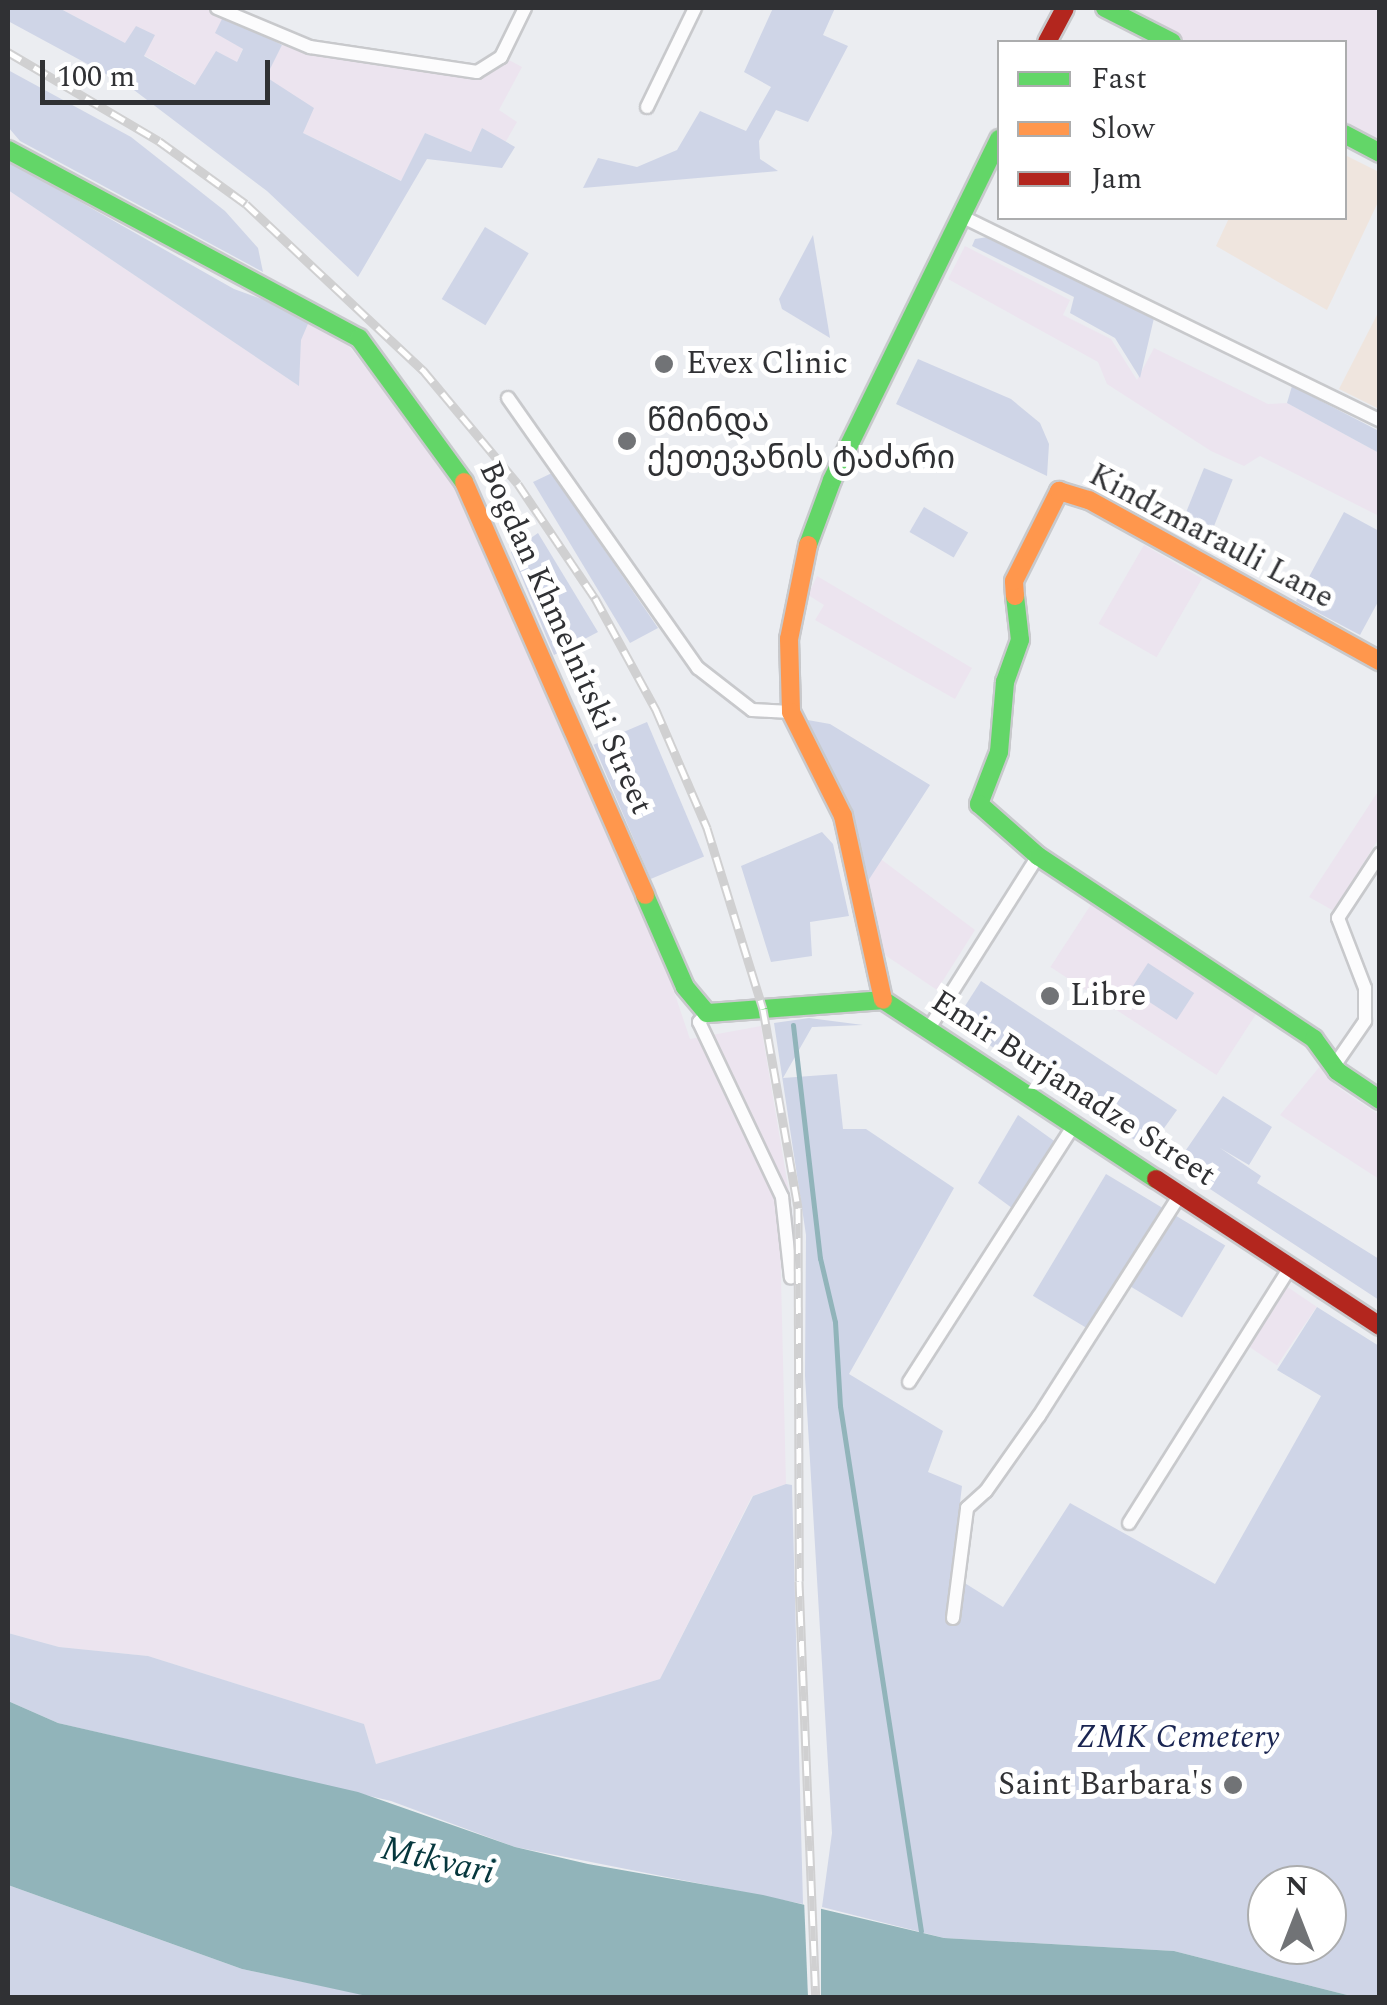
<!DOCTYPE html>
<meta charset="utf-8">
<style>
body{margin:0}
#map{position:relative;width:1387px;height:2005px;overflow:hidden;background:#ebedf1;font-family:Spectral,"Noto Sans Georgian",serif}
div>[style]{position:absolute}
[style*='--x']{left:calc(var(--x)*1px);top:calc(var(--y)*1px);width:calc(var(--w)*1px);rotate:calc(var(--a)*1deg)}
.industrial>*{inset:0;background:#ece4ef;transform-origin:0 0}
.education>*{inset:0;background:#efe5de}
.green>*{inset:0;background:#cfd5e7;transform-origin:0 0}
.water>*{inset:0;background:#91b4ba}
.pier>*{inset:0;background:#ebedf1}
.stream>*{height:5px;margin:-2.5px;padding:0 2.5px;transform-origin:2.5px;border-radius:2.5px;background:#91b4ba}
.roads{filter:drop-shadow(2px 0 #c8c9cc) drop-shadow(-2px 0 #c8c9cc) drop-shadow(0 2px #c8c9cc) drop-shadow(0 -2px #c8c9cc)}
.street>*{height:12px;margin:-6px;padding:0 6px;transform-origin:6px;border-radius:6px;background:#fcfcfd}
.fast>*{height:18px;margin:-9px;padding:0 9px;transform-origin:9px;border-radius:9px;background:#63d668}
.slow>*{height:18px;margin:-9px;padding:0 9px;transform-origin:9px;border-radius:9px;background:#ff974d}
.jam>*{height:18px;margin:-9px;padding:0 9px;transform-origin:9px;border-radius:9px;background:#b3261e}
.rail>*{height:9px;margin-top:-4.5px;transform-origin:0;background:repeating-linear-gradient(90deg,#fff 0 15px,#d0d0d1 0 30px);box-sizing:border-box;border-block:2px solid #d0d0d1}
.dots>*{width:28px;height:28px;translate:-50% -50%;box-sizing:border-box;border:5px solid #fff;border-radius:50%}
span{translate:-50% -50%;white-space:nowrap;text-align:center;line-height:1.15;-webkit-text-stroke:10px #fff;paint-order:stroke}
.poi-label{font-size:32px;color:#303134}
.left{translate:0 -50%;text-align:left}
.right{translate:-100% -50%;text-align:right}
.street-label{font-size:32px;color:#303134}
.park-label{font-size:32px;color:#1a2552;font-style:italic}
.water-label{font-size:35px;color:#06373d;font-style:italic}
.frame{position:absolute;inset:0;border:10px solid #303134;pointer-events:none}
.legend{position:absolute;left:997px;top:40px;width:350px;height:180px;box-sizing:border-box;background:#fff;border:2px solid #acadae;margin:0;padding:12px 18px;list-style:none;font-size:30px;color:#303134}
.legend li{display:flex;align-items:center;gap:20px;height:50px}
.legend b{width:50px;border:2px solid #acadae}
.north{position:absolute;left:1247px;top:1865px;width:100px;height:100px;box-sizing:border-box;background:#fff;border:2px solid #acadae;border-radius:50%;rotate:0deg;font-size:28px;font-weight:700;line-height:40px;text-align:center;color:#303134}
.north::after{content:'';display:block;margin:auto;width:35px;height:45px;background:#717376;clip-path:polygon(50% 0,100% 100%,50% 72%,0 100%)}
.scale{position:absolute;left:40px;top:60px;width:230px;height:45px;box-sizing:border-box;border:5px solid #303134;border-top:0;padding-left:12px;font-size:30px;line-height:35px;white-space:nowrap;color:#303134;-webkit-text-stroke:8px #fff;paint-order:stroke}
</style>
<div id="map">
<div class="industrial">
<i style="clip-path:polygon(59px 8px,209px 8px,224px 15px,243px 48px,237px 62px,196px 85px,144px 55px,154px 35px,125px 43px)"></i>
<i style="clip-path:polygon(1119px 8px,1379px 8px,1379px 145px,1345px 127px,1344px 42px,1185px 42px)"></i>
<i style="clip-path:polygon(282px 45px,359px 62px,484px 76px,505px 58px,522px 67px,499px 110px,517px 122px,505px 143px,482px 128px,471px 152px,425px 133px,402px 181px,303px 133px,265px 77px)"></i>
<i style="clip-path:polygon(8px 190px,298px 385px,301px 339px,311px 317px,342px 337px,459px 488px,663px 959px,690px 1039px,761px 1026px,791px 1204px,781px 1211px,780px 1237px,786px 1484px,752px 1496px,660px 1679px,376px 1764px,364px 1724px,148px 1656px,59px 1647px,8px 1633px)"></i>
<i style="clip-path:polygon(965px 246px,1070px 300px,1063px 315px,1111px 339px,1137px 380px,1154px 348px,1268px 404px,1287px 403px,1379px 453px,1379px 516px,1260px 456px,1244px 466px,1211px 451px,1107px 384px,1098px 362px,948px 279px)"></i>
<i style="left:1144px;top:545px;width:67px;height:91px;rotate:30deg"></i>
<i style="clip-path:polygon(817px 576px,972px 668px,955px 699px,815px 620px,824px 605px,808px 595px)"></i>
<i style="clip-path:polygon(1379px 790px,1379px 838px,1334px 911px,1309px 897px)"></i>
<i style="clip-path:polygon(878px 857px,975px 930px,937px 990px,885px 955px,861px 867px)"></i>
<i style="left:1094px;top:900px;width:198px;height:80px;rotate:33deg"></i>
<i style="clip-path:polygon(1321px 1065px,1336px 1086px,1379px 1115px,1379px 1179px,1280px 1115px)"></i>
<i style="left:1286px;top:1286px;width:37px;height:71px;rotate:34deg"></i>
</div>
<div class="education">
<i style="clip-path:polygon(1345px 155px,1379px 172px,1379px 200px,1327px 310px,1216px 246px,1229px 218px,1344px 218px)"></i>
<i style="clip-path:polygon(1379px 311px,1380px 409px,1379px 409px,1339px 389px)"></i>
</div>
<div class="green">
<i style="clip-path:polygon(8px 8px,59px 8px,125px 43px,136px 26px,155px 35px,144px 56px,195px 85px,216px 51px,237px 62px,243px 49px,215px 33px,224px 15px,282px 45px,266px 77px,314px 108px,303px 133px,401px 181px,425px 133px,471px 152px,482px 128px,515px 147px,502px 168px,427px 159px,358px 277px,267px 191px,130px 87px,8px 21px)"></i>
<i style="clip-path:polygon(773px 8px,835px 8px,823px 35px,848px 46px,808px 122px,776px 110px,759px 141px,760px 159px,778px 171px,583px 188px,598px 158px,637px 167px,677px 150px,700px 111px,746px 131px,771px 87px,744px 72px)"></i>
<i style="clip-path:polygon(8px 70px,131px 137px,225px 211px,258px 248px,263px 272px,20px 141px,8px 127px)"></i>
<i style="clip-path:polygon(8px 161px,234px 289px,311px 317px,301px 340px,299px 386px,8px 190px)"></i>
<i style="left:485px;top:227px;width:51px;height:84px;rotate:31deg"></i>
<i style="clip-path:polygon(813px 235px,830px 338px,782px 309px,779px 299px)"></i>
<i style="clip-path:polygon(988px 237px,1154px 318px,1140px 378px,1115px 338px,1070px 313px,1074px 297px,972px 246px,975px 239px)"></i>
<i style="clip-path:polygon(918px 359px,1011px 399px,1040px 423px,1049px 444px,1047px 476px,896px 404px)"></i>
<i style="clip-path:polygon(1292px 386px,1379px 431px,1379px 453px,1287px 403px)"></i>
<i style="left:1204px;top:468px;width:31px;height:71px;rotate:22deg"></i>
<i style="clip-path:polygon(552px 473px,658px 628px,630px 643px,533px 482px)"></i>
<i style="left:924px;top:507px;width:51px;height:29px;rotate:30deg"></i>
<i style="clip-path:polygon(1344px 512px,1379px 531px,1379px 600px,1360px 635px,1296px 601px)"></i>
<i style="clip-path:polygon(538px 533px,598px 632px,554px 655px,511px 552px)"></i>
<i style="clip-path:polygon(802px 719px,830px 724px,930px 785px,868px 881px,857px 835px)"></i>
<i style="left:647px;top:722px;width:146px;height:58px;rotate:67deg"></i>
<i style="clip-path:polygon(822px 832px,833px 844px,849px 916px,810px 922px,812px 956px,771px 962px,741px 866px)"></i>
<i style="left:1148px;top:963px;width:55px;height:32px;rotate:33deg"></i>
<i style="clip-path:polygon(981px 981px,1177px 1110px,1157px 1138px,1144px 1146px,971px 1033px,965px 1006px)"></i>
<i style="clip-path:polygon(evenodd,809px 1018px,863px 1025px,812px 1027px,783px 1078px,837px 1074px,843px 1129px,866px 1129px,954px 1188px,849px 1374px,943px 1431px,928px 1472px,962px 1486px,949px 1595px,962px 1598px,963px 1582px,1003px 1607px,1070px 1503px,1215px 1584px,1321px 1396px,1277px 1370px,1317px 1307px,1379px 1346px,1379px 1997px,1355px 1997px,1174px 1951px,944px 1938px,822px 1907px,832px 1833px,805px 1376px,806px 1235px,774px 1023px,809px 1018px,1267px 1885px,1327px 1885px,1327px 1945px,1267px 1945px,1267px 1885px)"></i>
<i style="clip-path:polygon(1223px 1096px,1272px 1127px,1249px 1165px,1220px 1148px,1261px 1176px,1257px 1183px,1379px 1259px,1379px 1300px,1175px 1166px)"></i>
<i style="clip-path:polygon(1018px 1115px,1057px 1143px,1012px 1208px,978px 1183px)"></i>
<i style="left:1106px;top:1174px;width:69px;height:142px;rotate:31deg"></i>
<i style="left:1173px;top:1214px;width:61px;height:84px;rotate:31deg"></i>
<i style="clip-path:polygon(786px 1484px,792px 1485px,803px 1904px,515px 1847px,391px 1801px,58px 1723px,8px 1701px,8px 1633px,59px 1647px,148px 1656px,364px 1724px,376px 1764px,660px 1679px,753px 1496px)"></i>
<i style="clip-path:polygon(8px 1885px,242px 1969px,376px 1997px,8px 1997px)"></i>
</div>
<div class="water">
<i style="clip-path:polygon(8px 1701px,58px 1723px,358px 1792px,515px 1847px,588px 1864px,763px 1895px,944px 1938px,1174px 1951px,1355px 1997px,376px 1998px,242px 1969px,8px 1885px)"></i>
</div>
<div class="pier">
<i style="clip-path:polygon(804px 1899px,821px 1906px,821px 1997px,808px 1997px)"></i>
</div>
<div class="stream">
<i style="--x:793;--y:1025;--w:235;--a:83.4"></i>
<i style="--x:820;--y:1258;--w:66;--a:76.8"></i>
<i style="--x:835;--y:1322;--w:84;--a:86.6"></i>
<i style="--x:840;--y:1406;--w:531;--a:81.23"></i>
</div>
<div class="roads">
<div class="street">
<i style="--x:217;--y:8;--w:101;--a:22.8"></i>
<i style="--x:310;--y:47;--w:169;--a:8.5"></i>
<i style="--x:477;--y:72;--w:28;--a:-32"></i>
<i style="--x:501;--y:57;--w:55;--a:-63.9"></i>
<i style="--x:647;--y:107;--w:110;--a:-64.1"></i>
<i style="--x:963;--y:217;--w:464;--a:26"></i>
<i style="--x:508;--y:398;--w:330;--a:54.9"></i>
<i style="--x:698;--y:668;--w:68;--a:37.9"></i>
<i style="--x:752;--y:710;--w:39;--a:3"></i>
<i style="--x:707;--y:1013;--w:12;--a:132"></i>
<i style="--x:699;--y:1022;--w:194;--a:64.6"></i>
<i style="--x:782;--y:1197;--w:81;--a:83.7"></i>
<i style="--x:928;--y:1030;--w:206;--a:-57.7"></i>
<i style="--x:1334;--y:1066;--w:55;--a:-55.4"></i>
<i style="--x:1365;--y:1021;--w:33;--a:-90"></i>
<i style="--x:1365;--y:988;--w:75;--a:-111.1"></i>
<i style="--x:1338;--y:918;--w:77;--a:-56.7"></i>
<i style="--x:909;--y:1382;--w:305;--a:-57.3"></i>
<i style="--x:1129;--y:1523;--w:302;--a:-57.8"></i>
<i style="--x:953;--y:1618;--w:111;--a:-82.7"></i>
<i style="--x:967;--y:1508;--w:25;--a:-42"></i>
<i style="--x:986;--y:1491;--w:92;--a:-54.8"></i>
<i style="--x:1039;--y:1416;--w:262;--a:-57.5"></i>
</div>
<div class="fast">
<i style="--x:1105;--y:8;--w:75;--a:26.9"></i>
<i style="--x:1344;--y:134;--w:41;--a:27.8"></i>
<i style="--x:8;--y:150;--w:398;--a:28.2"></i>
<i style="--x:359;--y:338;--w:178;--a:53.9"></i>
<i style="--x:808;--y:545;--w:69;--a:-69.7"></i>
<i style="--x:832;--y:480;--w:380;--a:-63.9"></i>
<i style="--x:1015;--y:596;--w:44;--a:83.5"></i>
<i style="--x:1020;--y:640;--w:45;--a:109.7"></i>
<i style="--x:1005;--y:682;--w:70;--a:94.9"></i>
<i style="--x:999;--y:752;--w:56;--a:111"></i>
<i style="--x:979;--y:804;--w:79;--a:41.4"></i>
<i style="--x:1038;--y:856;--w:331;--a:33.5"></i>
<i style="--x:1314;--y:1039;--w:39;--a:54"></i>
<i style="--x:1337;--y:1071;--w:52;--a:34"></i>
<i style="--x:645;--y:895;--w:100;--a:66.5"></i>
<i style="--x:685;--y:987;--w:34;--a:50"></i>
<i style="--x:707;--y:1013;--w:176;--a:-4.2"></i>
<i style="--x:883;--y:1000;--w:326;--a:33.3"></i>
</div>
<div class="slow">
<i style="--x:464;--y:482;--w:451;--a:66.3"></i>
<i style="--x:808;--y:545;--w:96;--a:101.4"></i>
<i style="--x:789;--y:639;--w:73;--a:88.4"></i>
<i style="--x:791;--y:712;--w:116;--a:63.4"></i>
<i style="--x:843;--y:816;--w:188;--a:77.7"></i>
<i style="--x:1015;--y:596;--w:15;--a:-94"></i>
<i style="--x:1014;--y:581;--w:101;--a:-63.4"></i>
<i style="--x:1059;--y:491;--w:31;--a:17"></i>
<i style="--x:1089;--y:500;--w:333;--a:29"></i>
</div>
<div class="jam">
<i style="--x:1047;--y:42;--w:38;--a:-62"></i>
<i style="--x:1156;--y:1179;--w:268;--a:33.3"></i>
</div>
</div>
<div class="rail">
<i style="--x:8;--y:52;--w:175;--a:30.5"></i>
<i style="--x:159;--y:141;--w:107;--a:35.9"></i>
<i style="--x:246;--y:204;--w:243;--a:43.2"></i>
<i style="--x:423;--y:370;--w:148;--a:50.2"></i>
<i style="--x:518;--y:484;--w:138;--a:56"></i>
<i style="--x:595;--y:598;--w:128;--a:61.4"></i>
<i style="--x:656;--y:710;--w:129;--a:66.6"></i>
<i style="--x:707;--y:828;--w:189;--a:72.8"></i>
<i style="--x:763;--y:1009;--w:202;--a:80"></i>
<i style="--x:798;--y:1208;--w:373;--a:89.8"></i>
<i style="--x:799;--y:1581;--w:417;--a:87.7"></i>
</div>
<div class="dots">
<i style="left:664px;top:364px;background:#717376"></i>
<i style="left:627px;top:441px;background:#717376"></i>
<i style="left:1050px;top:996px;background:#717376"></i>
<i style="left:1233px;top:1785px;background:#717376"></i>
</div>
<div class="poi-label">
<span class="left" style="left:686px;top:364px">Evex Clinic</span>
<span class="left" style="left:647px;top:441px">წმინდა<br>ქეთევანის ტაძარი</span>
<span class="left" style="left:1070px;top:996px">Libre</span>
<span class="right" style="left:1213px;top:1785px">Saint Barbara's</span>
</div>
<div class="street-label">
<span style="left:1211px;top:537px;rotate:28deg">Kindzmarauli Lane</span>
<span style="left:565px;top:638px;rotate:66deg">Bogdan Khmelnitski Street</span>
<span style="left:1073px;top:1089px;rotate:33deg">Emir Burjanadze Street</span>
</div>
<div class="park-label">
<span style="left:1178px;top:1738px">ZMK Cemetery</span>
</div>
<div class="water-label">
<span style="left:438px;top:1861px;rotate:13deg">Mtkvari</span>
</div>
<div class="frame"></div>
<ul class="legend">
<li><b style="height:12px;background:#63d668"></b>Fast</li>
<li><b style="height:12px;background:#ff974d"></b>Slow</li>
<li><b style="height:12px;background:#b3261e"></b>Jam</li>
</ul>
<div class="north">N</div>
<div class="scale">100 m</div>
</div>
